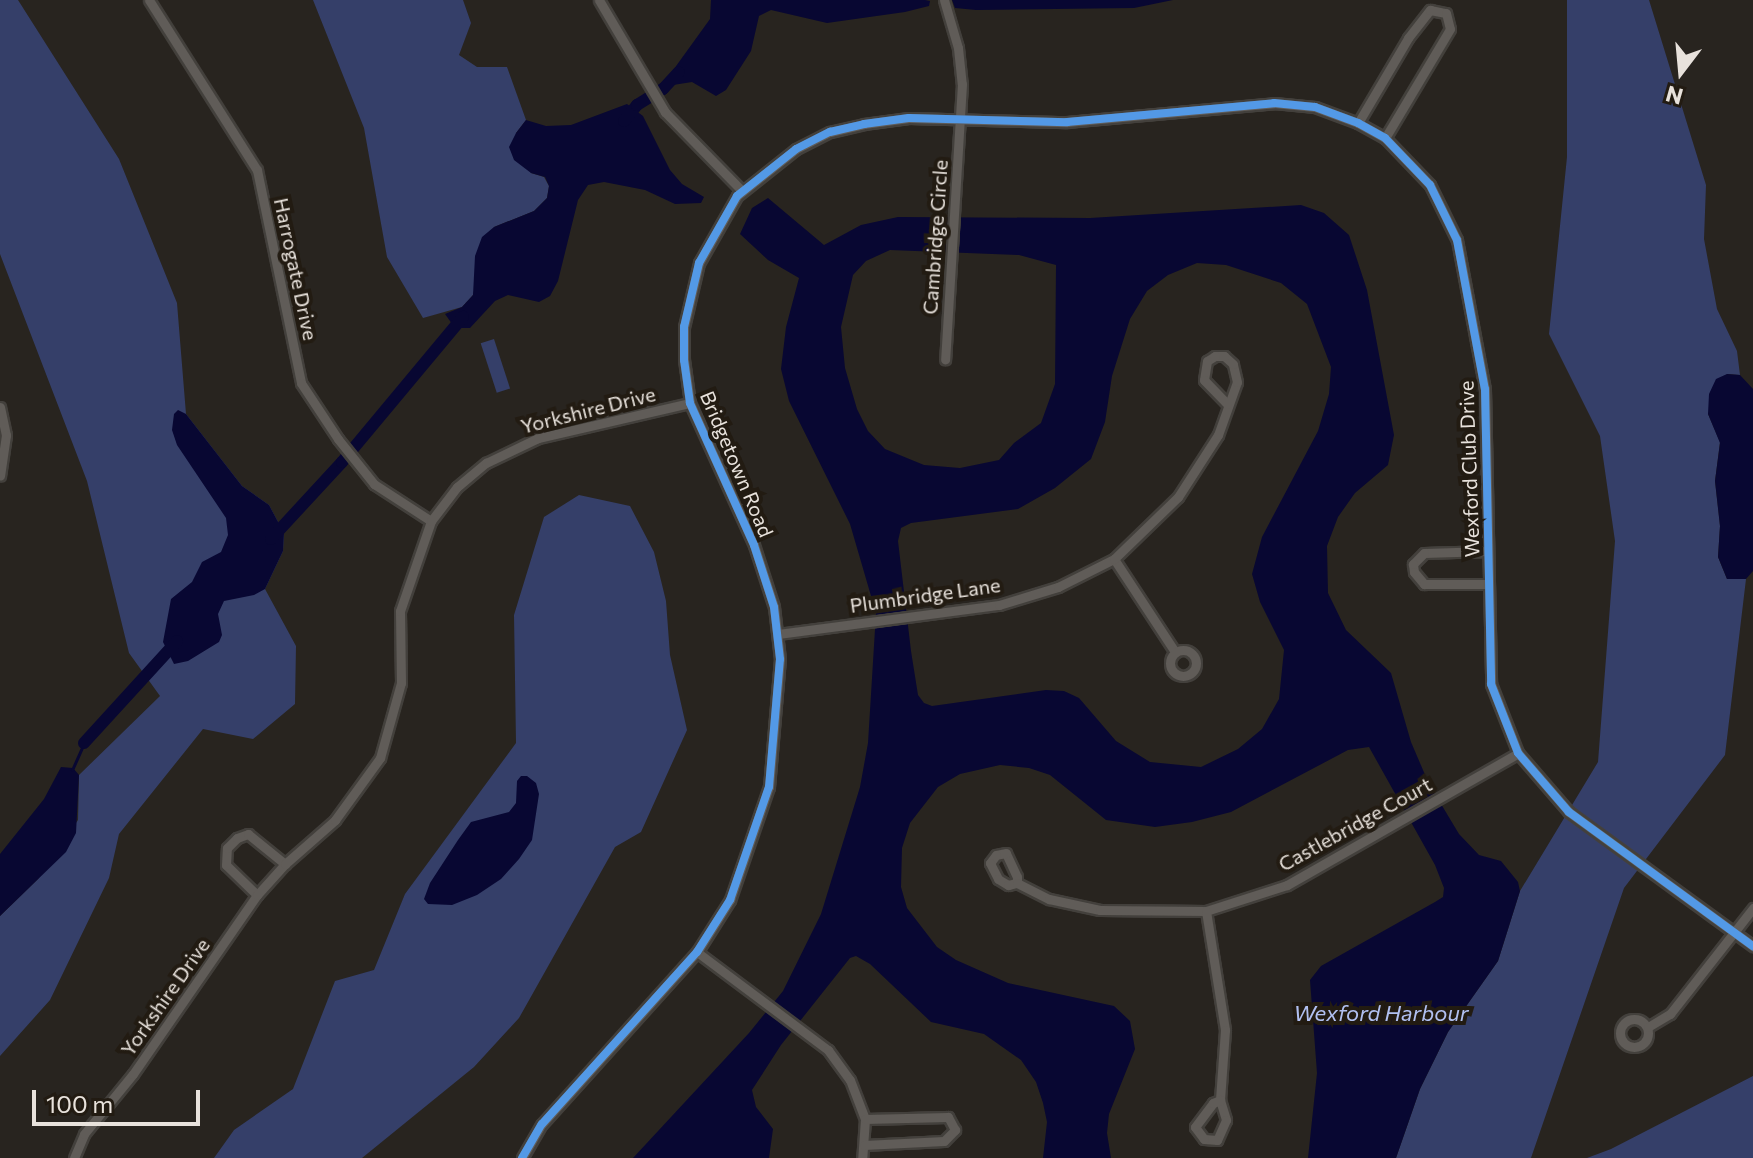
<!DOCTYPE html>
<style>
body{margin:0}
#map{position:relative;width:1753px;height:1158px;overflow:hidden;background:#28241f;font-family:Commissioner,sans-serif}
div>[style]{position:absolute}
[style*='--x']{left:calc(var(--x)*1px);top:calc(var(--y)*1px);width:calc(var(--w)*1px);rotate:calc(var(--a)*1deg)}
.green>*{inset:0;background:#353f69;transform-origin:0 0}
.water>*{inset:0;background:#080732}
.stream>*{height:3px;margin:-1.5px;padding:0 1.5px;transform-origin:1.5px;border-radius:1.5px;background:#080732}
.canal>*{height:12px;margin:-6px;padding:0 6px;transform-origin:6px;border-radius:6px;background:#080732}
.roads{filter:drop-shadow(2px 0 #43403c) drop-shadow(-2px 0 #43403c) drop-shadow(0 2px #43403c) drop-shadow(0 -2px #43403c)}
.street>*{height:9px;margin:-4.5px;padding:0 4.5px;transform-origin:4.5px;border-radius:4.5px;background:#605c58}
.street>.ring{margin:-4.5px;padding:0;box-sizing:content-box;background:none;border:9px solid #605c58;border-radius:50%}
.cycleway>*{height:8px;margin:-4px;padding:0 4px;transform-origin:4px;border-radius:4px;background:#5399e6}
span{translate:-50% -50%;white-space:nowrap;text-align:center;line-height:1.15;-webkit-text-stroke:8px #221b12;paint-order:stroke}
.street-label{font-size:20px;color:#e8e2dc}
.water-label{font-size:22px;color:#b1c0f1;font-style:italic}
.north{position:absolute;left:1641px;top:32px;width:80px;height:80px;-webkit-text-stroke:6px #221b12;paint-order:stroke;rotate:196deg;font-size:22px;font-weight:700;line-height:32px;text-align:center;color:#e8e2dc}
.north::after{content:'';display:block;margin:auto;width:28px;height:36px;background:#e8e2dc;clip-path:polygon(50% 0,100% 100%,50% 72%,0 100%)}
.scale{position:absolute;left:32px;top:1090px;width:168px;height:36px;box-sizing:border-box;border:4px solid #e8e2dc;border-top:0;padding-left:10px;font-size:24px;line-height:28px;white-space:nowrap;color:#e8e2dc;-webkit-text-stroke:6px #221b12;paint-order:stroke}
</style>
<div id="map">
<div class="green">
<i style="clip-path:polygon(0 0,18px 0,119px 159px,177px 303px,186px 414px,242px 486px,269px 505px,284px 533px,283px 551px,265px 589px,296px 646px,295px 704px,253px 739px,203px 729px,119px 834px,109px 878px,50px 1000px,0 1056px,0 916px,38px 879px,78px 820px,79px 775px,160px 696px,129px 653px,87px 481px,0 254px)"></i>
<i style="clip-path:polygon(313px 0,463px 0,471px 23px,459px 55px,477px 67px,507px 67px,526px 120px,516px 133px,531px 173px,544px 177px,549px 186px,547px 198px,534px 211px,494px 227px,473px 295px,462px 307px,423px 318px,387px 257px,364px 128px)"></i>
<i style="clip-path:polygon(1567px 0,1649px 0,1706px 185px,1704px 239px,1717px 309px,1737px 351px,1740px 375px,1727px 374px,1708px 414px,1720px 442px,1715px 481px,1720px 526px,1718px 557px,1727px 579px,1746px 579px,1725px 755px,1624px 888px,1531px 1158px,1396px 1158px,1420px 1089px,1448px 1032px,1498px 961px,1520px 891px,1598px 762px,1615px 541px,1600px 436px,1549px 334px,1567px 157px)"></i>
<i style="left:494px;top:339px;width:52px;height:14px;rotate:72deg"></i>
<i style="clip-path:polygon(579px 495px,630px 506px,654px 552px,666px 601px,670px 655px,687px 730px,641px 832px,615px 847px,519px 1018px,474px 1067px,362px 1158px,214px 1158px,234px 1130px,293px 1089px,335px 981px,374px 970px,405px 894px,516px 743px,514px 615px,544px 517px)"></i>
<i style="clip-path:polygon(1753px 1076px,1753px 1158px,1587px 1158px,1611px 1149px)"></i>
</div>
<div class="water">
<i style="clip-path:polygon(711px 0,925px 0,930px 1px,929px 6px,905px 12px,827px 23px,771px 10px,759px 16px,751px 51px,726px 90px,716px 96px,692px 82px,673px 85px,666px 80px,710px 19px)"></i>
<i style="clip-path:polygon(952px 0,1173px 0,1134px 8px,976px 10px,955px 8px)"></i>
<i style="clip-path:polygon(627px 104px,643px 116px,670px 170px,682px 184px,704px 197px,701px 203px,675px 204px,645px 190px,604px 182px,588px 185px,578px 200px,558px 281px,550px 296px,539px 302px,508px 295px,495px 301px,470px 328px,455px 328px,445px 314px,462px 307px,473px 295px,475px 256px,482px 237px,494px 227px,534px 211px,547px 198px,549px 186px,545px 177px,531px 173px,514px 160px,509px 147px,516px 133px,526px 120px,546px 126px,571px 125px)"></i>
<i style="clip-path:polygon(evenodd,768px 198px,824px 245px,861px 225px,898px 217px,1090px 218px,1301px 205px,1324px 213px,1349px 235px,1367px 290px,1394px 435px,1388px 465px,1355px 493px,1338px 517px,1327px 546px,1328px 593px,1346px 630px,1391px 673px,1411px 742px,1429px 784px,1459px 834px,1479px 855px,1501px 861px,1518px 882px,1520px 891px,1498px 961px,1448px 1032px,1420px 1089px,1396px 1158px,1308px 1158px,1317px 1073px,1310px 980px,1321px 966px,1435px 902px,1443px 897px,1444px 888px,1435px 865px,1369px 747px,1348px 750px,1231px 812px,1192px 822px,1155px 827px,1106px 820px,1050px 775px,1029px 768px,1000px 765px,960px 774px,938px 787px,910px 823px,902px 848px,901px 887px,907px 908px,937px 947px,956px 960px,1008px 983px,1114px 1006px,1130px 1021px,1135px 1049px,1109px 1114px,1107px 1133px,1111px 1158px,1043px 1158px,1047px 1122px,1043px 1103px,1036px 1082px,1021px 1060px,984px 1034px,931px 1022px,870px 964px,856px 956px,850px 958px,781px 1045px,752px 1090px,756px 1107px,773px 1129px,769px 1158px,633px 1158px,749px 1033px,783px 991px,821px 914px,860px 787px,868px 743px,876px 613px,850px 524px,789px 401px,781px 369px,786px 327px,799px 278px,768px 260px,740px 234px,752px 208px,768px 198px,890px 250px,1019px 255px,1056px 265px,1055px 384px,1041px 423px,1014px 443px,999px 460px,960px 468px,924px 465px,885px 449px,868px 431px,857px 409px,845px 368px,841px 327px,853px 275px,866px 261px,890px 250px,768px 198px,1197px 263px,1226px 265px,1281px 283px,1307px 304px,1331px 367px,1329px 394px,1318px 431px,1262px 537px,1252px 574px,1260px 602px,1284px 650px,1279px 699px,1262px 729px,1238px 749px,1201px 767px,1150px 762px,1116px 741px,1079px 698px,1064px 691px,1046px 690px,932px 706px,924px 703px,918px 695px,911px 651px,898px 541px,901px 528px,911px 523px,1018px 509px,1055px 488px,1091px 459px,1105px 422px,1112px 376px,1130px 319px,1147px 291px,1168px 275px,1197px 263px)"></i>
<i style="clip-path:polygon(1727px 374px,1740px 375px,1753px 389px,1753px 571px,1746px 579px,1727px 579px,1718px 557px,1720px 526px,1715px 481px,1720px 443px,1708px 414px,1709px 394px,1716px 379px)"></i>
<i style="clip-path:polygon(178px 410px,186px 414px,242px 486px,269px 505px,284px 533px,283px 551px,265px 589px,254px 595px,224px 601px,218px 614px,222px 635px,219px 642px,188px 661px,174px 664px,163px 642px,171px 599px,192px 582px,202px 562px,221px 552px,228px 535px,226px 518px,177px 445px,172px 430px,174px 414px)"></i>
<i style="clip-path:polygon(61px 767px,73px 768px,79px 775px,76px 833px,66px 852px,0 916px,0 854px,44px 799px)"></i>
<i style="clip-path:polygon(521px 776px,527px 776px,536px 783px,539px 794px,532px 840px,519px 859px,501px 879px,477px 895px,452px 905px,428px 904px,424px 899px,430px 883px,458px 840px,471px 822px,509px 812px,516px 803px,517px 781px)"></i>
</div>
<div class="stream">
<i style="--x:72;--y:770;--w:30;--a:-66"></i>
</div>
<div class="canal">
<i style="--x:624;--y:121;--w:21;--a:-51"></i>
<i style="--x:637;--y:105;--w:31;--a:-32"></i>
<i style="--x:663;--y:89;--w:23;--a:-47"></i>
<i style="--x:271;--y:539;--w:105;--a:-47.3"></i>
<i style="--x:342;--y:462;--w:189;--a:-50.2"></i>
<i style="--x:84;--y:743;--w:138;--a:-47.6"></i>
</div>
<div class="roads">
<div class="street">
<i style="--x:149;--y:0;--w:201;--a:57.6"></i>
<i style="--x:257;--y:170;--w:217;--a:78.3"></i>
<i style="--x:301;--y:383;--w:67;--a:56.5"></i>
<i style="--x:338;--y:439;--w:58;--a:51.3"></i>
<i style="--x:374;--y:484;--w:68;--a:33"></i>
<i style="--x:599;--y:0;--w:130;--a:59.5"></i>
<i style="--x:665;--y:112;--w:110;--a:45.7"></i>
<i style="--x:944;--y:0;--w:50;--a:73.7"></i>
<i style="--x:958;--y:48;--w:36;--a:84"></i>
<i style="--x:962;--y:84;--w:276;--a:93.5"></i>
<i style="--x:1358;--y:123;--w:99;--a:-59.5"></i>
<i style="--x:1408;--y:38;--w:36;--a:-52"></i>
<i style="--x:1430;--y:10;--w:16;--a:11"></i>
<i style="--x:1446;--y:13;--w:16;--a:76"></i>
<i style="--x:1450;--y:29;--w:127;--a:120.8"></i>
<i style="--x:0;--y:407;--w:29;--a:78"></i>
<i style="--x:6;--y:435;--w:41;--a:98.3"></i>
<i style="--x:1488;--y:551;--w:64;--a:178.2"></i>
<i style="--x:1424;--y:553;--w:16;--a:135"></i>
<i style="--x:1413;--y:564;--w:8;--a:83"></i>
<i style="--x:1414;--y:572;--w:16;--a:50"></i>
<i style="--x:1424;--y:584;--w:65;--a:0"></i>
<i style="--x:1114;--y:559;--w:111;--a:56.7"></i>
<i style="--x:778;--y:634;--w:223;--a:-7.5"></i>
<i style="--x:999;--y:605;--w:62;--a:-17"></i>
<i style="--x:1058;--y:587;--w:63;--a:-26.6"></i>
<i style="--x:1114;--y:559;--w:89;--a:-44.1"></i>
<i style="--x:1178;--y:497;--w:74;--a:-57.2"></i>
<i style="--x:1218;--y:435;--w:56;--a:-70.3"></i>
<i style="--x:1237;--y:382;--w:18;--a:-103"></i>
<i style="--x:1233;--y:364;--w:12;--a:-138"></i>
<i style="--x:1224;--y:356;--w:9;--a:180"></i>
<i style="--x:1215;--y:356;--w:9;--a:148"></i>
<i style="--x:1207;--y:361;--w:19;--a:99"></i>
<i style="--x:1204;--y:380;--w:33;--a:46"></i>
<i class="ring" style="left:1170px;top:650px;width:17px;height:17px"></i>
<i style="--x:1017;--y:883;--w:6;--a:-90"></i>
<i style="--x:1017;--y:877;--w:26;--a:-115"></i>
<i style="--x:1006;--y:853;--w:10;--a:169"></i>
<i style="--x:996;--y:855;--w:10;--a:127"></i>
<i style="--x:990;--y:863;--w:18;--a:63"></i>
<i style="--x:998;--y:879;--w:12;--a:31"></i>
<i style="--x:1008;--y:885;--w:9;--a:-13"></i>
<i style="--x:1017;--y:883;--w:36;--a:27"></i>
<i style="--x:1049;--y:899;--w:52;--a:12.2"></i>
<i style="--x:1100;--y:910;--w:106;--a:0.5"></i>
<i style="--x:1206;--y:911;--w:85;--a:-17.8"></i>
<i style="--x:1287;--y:885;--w:266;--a:-29.7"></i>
<i style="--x:257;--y:895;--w:43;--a:-135.9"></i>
<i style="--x:226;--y:865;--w:17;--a:-87"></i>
<i style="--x:227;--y:848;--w:14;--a:-45"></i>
<i style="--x:237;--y:838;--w:12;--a:-20"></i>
<i style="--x:248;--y:834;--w:48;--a:39"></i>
<i style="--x:1206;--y:911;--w:121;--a:80.9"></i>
<i style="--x:1225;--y:1030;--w:70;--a:94.1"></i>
<i style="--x:1220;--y:1100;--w:21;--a:73"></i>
<i style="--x:1226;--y:1120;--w:22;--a:114"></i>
<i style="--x:1217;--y:1140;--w:13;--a:-176"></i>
<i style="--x:1204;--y:1139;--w:15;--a:-127"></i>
<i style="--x:1195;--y:1127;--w:30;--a:-53"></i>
<i style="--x:1213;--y:1103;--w:8;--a:-23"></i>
<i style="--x:697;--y:952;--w:164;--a:36.8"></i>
<i style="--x:828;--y:1050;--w:37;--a:54"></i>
<i style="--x:850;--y:1080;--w:42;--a:69"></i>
<i style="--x:865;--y:1119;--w:39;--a:94"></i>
<i class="ring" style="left:1620px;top:1019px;width:19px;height:19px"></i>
<i style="--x:1648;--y:1027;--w:26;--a:-31"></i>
<i style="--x:1670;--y:1014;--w:135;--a:-51.9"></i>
<i style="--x:864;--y:1145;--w:80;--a:-2.9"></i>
<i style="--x:944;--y:1141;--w:16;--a:-45"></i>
<i style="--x:955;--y:1130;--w:15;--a:-118"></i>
<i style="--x:948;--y:1117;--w:83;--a:178.6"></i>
<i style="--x:74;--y:1158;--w:26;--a:-67"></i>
<i style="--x:84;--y:1134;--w:77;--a:-50.8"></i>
<i style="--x:133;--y:1074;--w:218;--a:-55.3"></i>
<i style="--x:257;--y:895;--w:42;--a:-47.9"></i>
<i style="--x:285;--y:864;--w:67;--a:-41.3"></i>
<i style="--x:335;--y:820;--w:77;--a:-54"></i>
<i style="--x:380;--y:758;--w:78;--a:-74.4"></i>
<i style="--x:401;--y:683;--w:72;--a:-90.8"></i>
<i style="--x:400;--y:611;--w:95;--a:-71"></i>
<i style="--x:431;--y:521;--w:43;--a:-52.6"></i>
<i style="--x:457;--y:487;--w:38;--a:-40"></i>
<i style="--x:486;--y:463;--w:58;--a:-25.7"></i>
<i style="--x:538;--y:438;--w:156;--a:-13"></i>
<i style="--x:522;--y:1158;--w:39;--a:-60"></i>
<i style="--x:542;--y:1124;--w:232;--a:-48"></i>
<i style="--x:697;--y:952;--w:62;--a:-57.6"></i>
<i style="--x:730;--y:900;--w:120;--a:-71"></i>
<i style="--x:769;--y:787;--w:128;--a:-85.1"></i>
<i style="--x:780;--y:659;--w:52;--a:-96.6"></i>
<i style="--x:774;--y:607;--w:65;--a:-107.9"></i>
<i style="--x:754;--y:545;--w:156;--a:-114.3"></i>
<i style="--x:690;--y:403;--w:43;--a:-97.9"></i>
<i style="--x:684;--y:360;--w:33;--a:-90"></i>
<i style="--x:684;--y:327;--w:66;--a:-76.8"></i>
<i style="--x:699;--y:263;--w:77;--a:-60.4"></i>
<i style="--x:737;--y:196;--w:75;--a:-38.5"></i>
<i style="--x:796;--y:149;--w:38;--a:-27"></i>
<i style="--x:830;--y:132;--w:35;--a:-13"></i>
<i style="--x:864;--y:124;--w:45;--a:-7.6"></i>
<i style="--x:909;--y:118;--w:158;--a:1.5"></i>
<i style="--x:1067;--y:122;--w:208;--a:-5.2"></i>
<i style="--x:1274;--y:103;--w:41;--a:5.6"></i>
<i style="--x:1315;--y:107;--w:46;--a:20.4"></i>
<i style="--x:1358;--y:123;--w:31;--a:29"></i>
<i style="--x:1385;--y:138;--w:65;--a:46.2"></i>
<i style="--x:1430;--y:185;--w:61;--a:63.9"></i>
<i style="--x:1457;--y:240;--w:152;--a:79.4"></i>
<i style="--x:1485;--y:389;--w:295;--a:88.8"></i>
<i style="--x:1491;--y:684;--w:74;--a:68.6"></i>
<i style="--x:1518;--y:753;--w:78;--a:49.2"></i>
<i style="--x:1569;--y:812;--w:228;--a:36.1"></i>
</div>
</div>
<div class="cycleway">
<i style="--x:522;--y:1158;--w:39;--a:-60"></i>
<i style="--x:542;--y:1124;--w:232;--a:-48"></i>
<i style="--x:697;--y:952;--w:62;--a:-57.6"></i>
<i style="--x:730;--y:900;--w:120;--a:-71"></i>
<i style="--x:769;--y:787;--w:128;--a:-85.1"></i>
<i style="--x:780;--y:659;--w:52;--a:-96.6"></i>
<i style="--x:774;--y:607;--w:65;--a:-107.9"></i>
<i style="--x:754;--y:545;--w:156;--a:-114.3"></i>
<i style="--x:690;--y:403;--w:43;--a:-97.9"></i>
<i style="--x:684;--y:360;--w:33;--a:-90"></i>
<i style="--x:684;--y:327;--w:66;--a:-76.8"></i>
<i style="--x:699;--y:263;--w:77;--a:-60.4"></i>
<i style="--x:737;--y:196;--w:75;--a:-38.5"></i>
<i style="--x:796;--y:149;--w:38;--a:-27"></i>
<i style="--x:830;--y:132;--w:35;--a:-13"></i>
<i style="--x:864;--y:124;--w:45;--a:-7.6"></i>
<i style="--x:909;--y:118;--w:158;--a:1.5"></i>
<i style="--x:1067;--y:122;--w:208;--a:-5.2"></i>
<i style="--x:1274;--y:103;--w:41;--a:5.6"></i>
<i style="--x:1315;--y:107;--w:46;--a:20.4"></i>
<i style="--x:1358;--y:123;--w:31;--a:29"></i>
<i style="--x:1385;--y:138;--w:65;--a:46.2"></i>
<i style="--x:1430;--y:185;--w:61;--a:63.9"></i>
<i style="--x:1457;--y:240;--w:152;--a:79.4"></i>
<i style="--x:1485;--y:389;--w:295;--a:88.8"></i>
<i style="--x:1491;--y:684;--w:74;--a:68.6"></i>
<i style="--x:1518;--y:753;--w:78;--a:49.2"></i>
<i style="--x:1569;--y:812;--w:228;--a:36.1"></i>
</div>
<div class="street-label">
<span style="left:935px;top:237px;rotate:-86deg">Cambridge Circle</span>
<span style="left:296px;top:269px;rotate:78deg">Harrogate Drive</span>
<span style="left:588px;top:410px;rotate:-14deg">Yorkshire Drive</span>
<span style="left:737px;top:464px;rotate:67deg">Bridgetown Road</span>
<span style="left:1469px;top:469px;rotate:-92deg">Wexford Club Drive</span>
<span style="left:925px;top:595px;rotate:-8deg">Plumbridge Lane</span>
<span style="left:1355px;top:824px;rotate:-29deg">Castlebridge Court</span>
<span style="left:165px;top:997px;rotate:-55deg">Yorkshire Drive</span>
</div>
<div class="water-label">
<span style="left:1381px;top:1013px">Wexford Harbour</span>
</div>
<div class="north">N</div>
<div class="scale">100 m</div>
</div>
